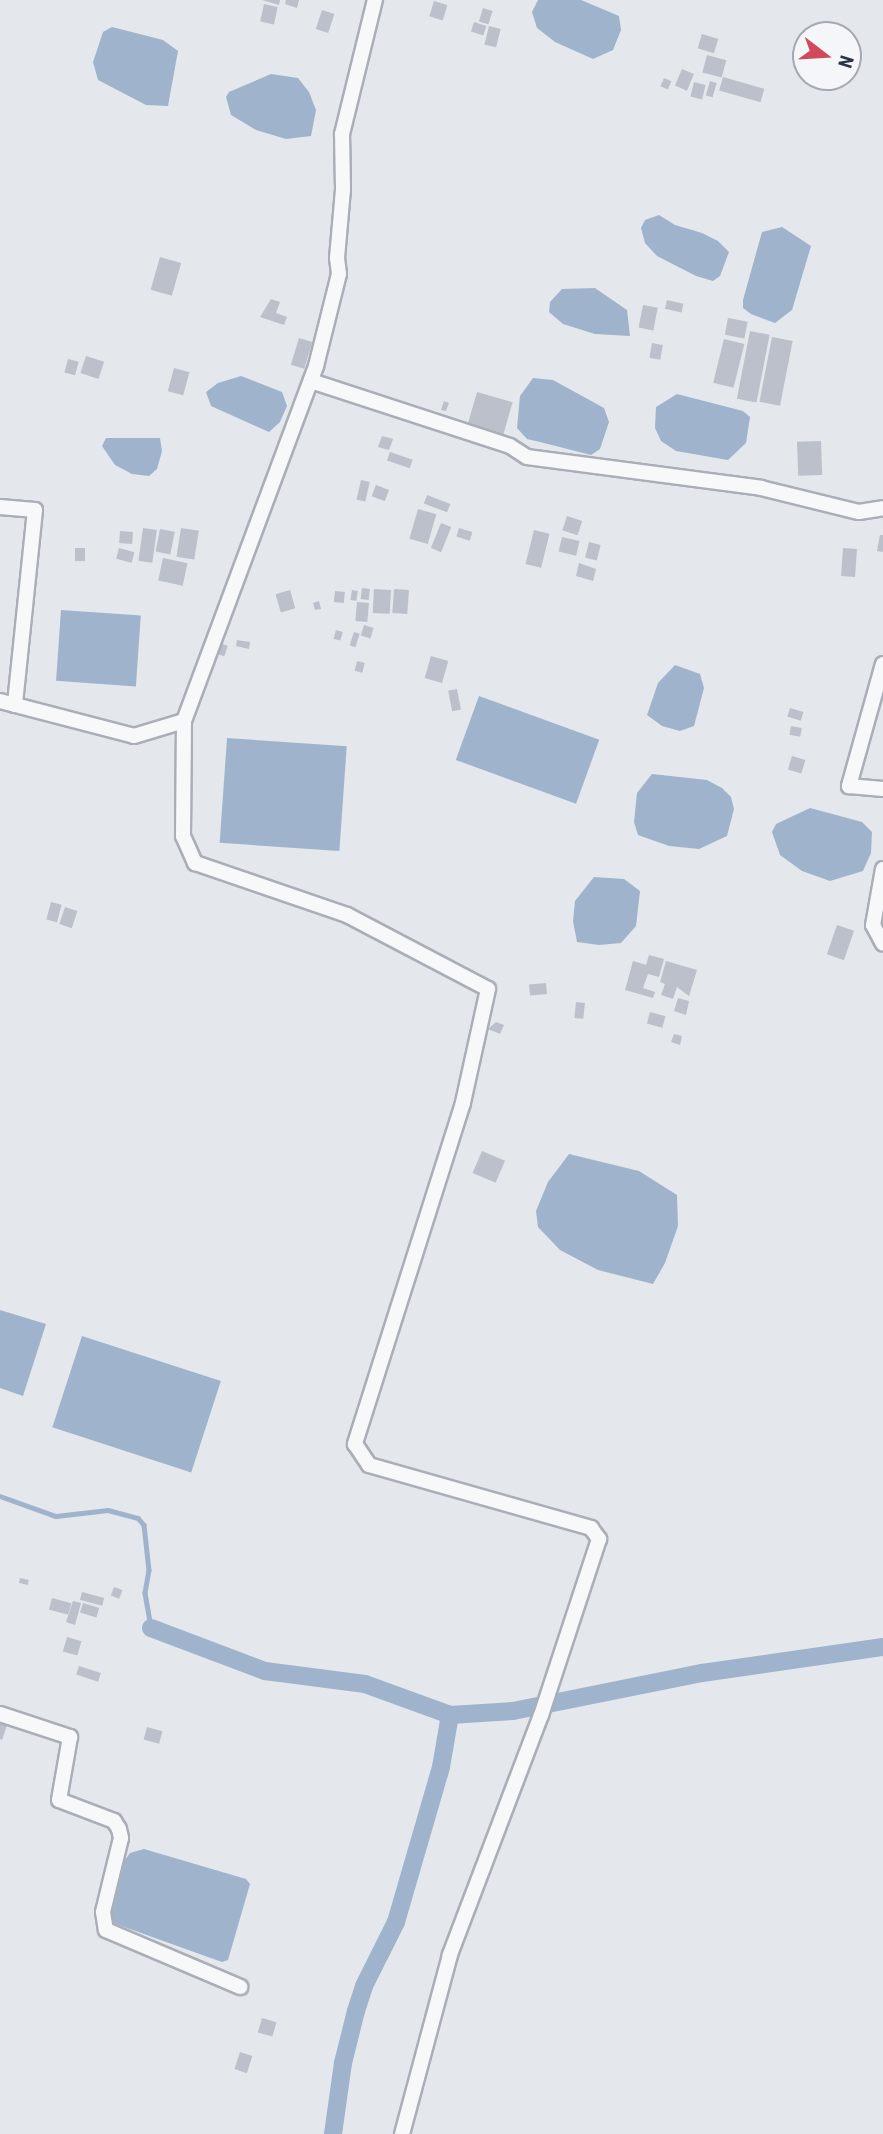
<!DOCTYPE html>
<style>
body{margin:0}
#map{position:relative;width:883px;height:2134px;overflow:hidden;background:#e4e7ec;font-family:"Roboto Condensed",sans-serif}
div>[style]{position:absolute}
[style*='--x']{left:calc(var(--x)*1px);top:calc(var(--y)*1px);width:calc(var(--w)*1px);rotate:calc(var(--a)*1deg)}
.water>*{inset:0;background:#9fb4cc;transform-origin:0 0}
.stream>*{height:4.5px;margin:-2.25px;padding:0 2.25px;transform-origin:2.25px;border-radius:2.25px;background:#9fb4cc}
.canal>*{height:18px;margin:-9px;padding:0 9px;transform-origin:9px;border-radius:9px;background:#9fb4cc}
.building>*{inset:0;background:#bbc0ca;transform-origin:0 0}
.roads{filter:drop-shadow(2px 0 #a9aeb7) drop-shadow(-2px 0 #a9aeb7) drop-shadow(0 2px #a9aeb7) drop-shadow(0 -2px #a9aeb7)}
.minor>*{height:14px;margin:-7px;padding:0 7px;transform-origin:7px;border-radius:7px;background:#f7f8fa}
span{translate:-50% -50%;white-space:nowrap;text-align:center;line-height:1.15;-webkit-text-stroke:6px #f4f6f9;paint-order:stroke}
.north{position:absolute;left:792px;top:21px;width:70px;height:70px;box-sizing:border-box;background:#f4f6f9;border:2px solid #a4a8b1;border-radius:50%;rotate:107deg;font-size:19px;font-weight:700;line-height:28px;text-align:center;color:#2b3445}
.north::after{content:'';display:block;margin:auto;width:24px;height:32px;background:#d1495b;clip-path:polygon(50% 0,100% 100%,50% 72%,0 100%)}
</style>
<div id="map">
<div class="water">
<i style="clip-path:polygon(538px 0,581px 0,619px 16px,621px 30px,613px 50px,593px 59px,555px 42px,537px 28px,532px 12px)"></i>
<i style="clip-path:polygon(112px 27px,163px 40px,178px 51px,168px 106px,146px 105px,98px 80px,93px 62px,103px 32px)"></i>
<i style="clip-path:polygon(271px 74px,298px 78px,309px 92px,316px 110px,311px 136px,286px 139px,256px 130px,231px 115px,226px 97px,229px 92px)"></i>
<i style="clip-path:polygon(659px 215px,675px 225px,702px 233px,718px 241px,729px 252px,720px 276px,713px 281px,696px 276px,657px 256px,645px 243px,641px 228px,645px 220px)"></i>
<i style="clip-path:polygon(782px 227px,811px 246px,792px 310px,775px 323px,751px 314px,743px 308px,743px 300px,762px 232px)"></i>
<i style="clip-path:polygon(595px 288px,627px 310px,630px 336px,595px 334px,563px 324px,549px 312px,550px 302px,562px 289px)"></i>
<i style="clip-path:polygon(241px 376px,282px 392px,287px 406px,280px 422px,269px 432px,211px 406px,206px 392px,218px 383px)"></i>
<i style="clip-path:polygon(533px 378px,553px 380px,604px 408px,609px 422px,600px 449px,591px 455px,540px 442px,527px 439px,517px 428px,520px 396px)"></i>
<i style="clip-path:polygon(677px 394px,743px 411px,750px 417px,746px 443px,728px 460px,676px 451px,661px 441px,655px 428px,656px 407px)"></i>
<i style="clip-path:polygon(106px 438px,160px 438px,162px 451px,157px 469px,149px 476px,132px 474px,115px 465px,102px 446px)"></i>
<i style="left:61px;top:610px;width:80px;height:71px;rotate:4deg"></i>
<i style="clip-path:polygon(675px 665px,700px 674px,704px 688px,694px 726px,680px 731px,662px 726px,647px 715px,658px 683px)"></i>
<i style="left:479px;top:696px;width:128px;height:68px;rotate:20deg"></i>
<i style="left:227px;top:738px;width:120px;height:105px;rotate:4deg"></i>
<i style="clip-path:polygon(652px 774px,707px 780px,722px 788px,731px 797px,734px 809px,727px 836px,699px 849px,669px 846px,638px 835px,634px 822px,637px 793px)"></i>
<i style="clip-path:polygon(810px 808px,862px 822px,872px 832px,871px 853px,863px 871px,830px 881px,802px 871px,780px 855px,772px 832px,776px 824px)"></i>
<i style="clip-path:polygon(594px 877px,624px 879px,640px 891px,636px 926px,621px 943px,599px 945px,577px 942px,573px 921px,575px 901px)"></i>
<i style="clip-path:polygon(569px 1154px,639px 1171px,677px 1195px,678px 1226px,665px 1263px,653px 1284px,598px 1270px,560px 1250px,538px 1227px,536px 1211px,548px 1182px)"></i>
<i style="clip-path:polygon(0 1310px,46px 1324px,23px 1396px,0 1388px)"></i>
<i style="left:82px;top:1336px;width:146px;height:96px;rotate:18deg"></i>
<i style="clip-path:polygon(144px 1849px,246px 1879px,250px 1884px,228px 1960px,222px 1962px,113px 1923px,112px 1914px,125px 1860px,130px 1853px)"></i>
</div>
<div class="stream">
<i style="--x:0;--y:1496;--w:59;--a:19.7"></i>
<i style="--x:56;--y:1516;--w:52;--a:-6.6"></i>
<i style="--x:108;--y:1510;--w:31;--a:15"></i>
<i style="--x:138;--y:1518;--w:9;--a:49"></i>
<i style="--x:144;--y:1525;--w:45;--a:83.7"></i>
<i style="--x:149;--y:1570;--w:23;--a:100"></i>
<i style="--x:145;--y:1593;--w:36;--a:80"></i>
</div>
<div class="canal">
<i style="--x:151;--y:1628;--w:122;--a:20.7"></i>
<i style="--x:265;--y:1671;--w:101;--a:7.4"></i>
<i style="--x:365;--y:1684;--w:90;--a:20"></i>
<i style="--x:450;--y:1715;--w:63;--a:-3.6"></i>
<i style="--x:513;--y:1711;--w:193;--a:-11.4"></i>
<i style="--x:702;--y:1673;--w:183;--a:-8.2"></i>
<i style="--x:333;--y:2134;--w:72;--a:-82"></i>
<i style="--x:343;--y:2063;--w:54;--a:-76"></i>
<i style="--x:356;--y:2011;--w:26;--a:-72"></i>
<i style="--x:364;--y:1986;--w:72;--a:-63.4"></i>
<i style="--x:396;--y:1922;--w:161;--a:-73.8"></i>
<i style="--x:441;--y:1767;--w:53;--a:-80.2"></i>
</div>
<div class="building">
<i style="clip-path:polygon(262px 0,280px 0,279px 5px)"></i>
<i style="clip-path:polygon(286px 0,299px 0,297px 8px,285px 4px)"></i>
<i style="left:434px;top:1px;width:14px;height:16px;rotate:17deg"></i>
<i style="left:264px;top:4px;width:14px;height:18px;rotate:12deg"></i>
<i style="left:483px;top:8px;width:10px;height:14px;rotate:17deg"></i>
<i style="left:322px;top:10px;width:13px;height:20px;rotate:18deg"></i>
<i style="left:474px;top:22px;width:13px;height:10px;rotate:18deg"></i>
<i style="left:489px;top:26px;width:12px;height:19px;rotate:14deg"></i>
<i style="left:702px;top:34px;width:17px;height:15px;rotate:17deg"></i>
<i style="left:707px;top:55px;width:20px;height:18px;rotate:15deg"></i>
<i style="left:682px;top:69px;width:13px;height:18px;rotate:23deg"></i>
<i style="left:723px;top:77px;width:43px;height:14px;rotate:16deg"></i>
<i style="left:664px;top:78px;width:8px;height:9px;rotate:23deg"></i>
<i style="left:710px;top:81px;width:7px;height:15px;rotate:16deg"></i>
<i style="left:694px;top:82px;width:12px;height:15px;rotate:14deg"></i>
<i style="left:160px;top:257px;width:22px;height:34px;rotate:16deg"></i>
<i style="clip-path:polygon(271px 299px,280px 302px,276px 313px,287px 317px,284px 325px,260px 317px)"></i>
<i style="left:667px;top:300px;width:17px;height:9px;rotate:13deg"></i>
<i style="left:643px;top:305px;width:15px;height:23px;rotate:11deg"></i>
<i style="left:728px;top:318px;width:20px;height:17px;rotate:11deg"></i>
<i style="left:750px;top:331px;width:20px;height:69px;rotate:11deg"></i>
<i style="left:772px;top:337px;width:21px;height:66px;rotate:11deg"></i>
<i style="left:299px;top:338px;width:14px;height:28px;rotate:17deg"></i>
<i style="left:724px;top:339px;width:21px;height:45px;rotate:14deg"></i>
<i style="left:652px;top:343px;width:11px;height:15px;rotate:10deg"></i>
<i style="left:86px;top:356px;width:19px;height:18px;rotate:18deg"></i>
<i style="left:68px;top:359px;width:11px;height:14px;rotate:15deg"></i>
<i style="left:174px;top:368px;width:16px;height:24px;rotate:15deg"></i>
<i style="left:477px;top:392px;width:37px;height:36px;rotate:16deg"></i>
<i style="clip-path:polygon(444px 401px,449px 403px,446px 411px,441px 410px)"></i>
<i style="clip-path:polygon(382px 436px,393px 439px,389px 450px,378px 447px)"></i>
<i style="left:821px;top:441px;width:34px;height:24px;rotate:88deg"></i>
<i style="left:390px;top:452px;width:24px;height:9px;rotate:19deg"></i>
<i style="left:361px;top:480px;width:9px;height:20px;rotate:13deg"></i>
<i style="left:376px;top:485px;width:14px;height:12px;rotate:21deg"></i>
<i style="left:427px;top:495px;width:25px;height:9px;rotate:21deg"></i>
<i style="left:418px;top:509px;width:19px;height:31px;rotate:16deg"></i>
<i style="left:567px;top:516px;width:16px;height:15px;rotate:18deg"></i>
<i style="left:441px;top:523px;width:11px;height:27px;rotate:22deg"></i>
<i style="left:143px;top:528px;width:14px;height:33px;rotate:8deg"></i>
<i style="left:181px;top:528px;width:18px;height:29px;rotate:9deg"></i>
<i style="left:459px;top:528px;width:14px;height:9px;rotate:17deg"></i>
<i style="left:160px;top:529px;width:15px;height:23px;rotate:11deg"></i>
<i style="left:534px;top:530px;width:16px;height:35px;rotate:14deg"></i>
<i style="left:120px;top:531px;width:13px;height:12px;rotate:4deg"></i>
<i style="clip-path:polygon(880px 535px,883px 535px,883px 552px,877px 551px)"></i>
<i style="left:562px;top:537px;width:18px;height:15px;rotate:13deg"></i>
<i style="left:589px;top:542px;width:12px;height:16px;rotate:14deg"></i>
<i style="left:75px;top:548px;width:10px;height:13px"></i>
<i style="left:119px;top:548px;width:16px;height:11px;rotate:15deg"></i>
<i style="left:843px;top:548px;width:14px;height:28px;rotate:4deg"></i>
<i style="left:163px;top:558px;width:25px;height:23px;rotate:12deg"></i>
<i style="clip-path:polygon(579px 563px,596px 569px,593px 581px,576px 576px)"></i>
<i style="left:362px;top:588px;width:8px;height:11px;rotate:7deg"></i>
<i style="left:374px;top:589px;width:17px;height:24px;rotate:3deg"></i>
<i style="left:394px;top:589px;width:15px;height:24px;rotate:4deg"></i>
<i style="left:290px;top:590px;width:19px;height:15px;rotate:74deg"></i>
<i style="left:352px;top:590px;width:6px;height:10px;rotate:9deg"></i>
<i style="left:335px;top:591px;width:10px;height:11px;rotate:6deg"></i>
<i style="clip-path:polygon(319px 601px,321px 609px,315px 610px,313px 603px)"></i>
<i style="left:357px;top:602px;width:12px;height:19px;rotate:5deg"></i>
<i style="left:364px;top:625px;width:10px;height:11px;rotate:17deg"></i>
<i style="left:336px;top:630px;width:7px;height:9px;rotate:16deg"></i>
<i style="left:354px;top:632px;width:6px;height:14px;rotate:18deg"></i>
<i style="clip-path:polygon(237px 640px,250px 642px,249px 649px,236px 646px)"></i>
<i style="left:222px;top:644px;width:6px;height:11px;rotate:18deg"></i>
<i style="left:431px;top:656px;width:18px;height:23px;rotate:16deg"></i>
<i style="left:357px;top:661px;width:8px;height:10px;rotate:14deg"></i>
<i style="left:457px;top:689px;width:21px;height:9px;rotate:79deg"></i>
<i style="left:790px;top:708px;width:14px;height:9px;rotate:17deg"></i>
<i style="left:791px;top:726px;width:11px;height:9px;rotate:10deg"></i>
<i style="left:792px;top:756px;width:14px;height:14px;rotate:17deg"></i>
<i style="left:51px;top:902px;width:11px;height:18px;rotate:15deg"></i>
<i style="left:65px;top:907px;width:13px;height:18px;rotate:18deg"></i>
<i style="left:837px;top:925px;width:18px;height:31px;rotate:19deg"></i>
<i style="clip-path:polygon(649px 955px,664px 959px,659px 977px,648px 974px,643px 988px,655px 992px,653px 998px,625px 990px,633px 961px,646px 965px)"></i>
<i style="clip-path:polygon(666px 961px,697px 970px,689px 996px,677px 987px,673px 999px,661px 995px,665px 984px,660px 982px)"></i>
<i style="left:546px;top:983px;width:11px;height:17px;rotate:85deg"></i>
<i style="clip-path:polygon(678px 998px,689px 1001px,686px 1015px,674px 1011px)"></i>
<i style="left:576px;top:1002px;width:9px;height:16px;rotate:6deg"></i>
<i style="left:650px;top:1012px;width:16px;height:12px;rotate:15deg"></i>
<i style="clip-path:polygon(496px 1022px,504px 1025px,500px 1034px,488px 1029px)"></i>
<i style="clip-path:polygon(674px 1034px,682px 1036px,680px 1045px,671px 1042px)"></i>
<i style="left:482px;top:1151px;width:25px;height:24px;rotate:23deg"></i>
<i style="left:20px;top:1578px;width:9px;height:5px;rotate:13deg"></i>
<i style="left:114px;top:1587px;width:9px;height:9px;rotate:21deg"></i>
<i style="left:82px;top:1592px;width:23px;height:8px;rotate:15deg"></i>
<i style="left:52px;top:1598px;width:20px;height:12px;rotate:15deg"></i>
<i style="clip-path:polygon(73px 1601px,81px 1603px,75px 1625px,66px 1622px)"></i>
<i style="left:83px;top:1603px;width:17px;height:10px;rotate:17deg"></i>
<i style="left:67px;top:1637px;width:15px;height:15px;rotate:16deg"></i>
<i style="left:79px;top:1666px;width:23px;height:9px;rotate:18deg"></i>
<i style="clip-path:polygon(0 1723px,7px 1725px,2px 1740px,0 1739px)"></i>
<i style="left:147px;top:1727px;width:16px;height:13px;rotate:15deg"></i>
<i style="left:262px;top:2018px;width:15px;height:15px;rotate:16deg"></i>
<i style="left:240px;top:2052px;width:13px;height:18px;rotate:18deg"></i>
</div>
<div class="roads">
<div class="minor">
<i style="--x:311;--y:381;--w:209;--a:18.1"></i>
<i style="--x:510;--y:446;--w:20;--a:33"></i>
<i style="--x:527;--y:457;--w:236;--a:7.5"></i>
<i style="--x:761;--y:488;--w:101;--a:13.8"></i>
<i style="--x:859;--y:512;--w:24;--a:-9"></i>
<i style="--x:0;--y:507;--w:35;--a:5"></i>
<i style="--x:35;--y:510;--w:196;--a:95.9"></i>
<i style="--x:883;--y:664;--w:127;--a:105.6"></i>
<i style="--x:849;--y:786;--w:34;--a:5"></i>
<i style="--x:0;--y:701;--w:138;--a:14.6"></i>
<i style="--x:134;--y:736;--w:52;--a:-16.7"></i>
<i style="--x:184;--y:721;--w:115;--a:90.5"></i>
<i style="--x:183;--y:836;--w:30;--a:66"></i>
<i style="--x:195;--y:863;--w:161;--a:18.9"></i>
<i style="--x:347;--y:915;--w:159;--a:27.7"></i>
<i style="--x:488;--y:989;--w:117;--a:102.4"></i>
<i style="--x:463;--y:1103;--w:358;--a:107.6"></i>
<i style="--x:355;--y:1444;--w:25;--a:56"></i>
<i style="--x:369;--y:1465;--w:231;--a:15.8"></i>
<i style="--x:591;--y:1528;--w:14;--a:54"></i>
<i style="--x:599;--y:1539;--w:185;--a:108.2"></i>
<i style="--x:541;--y:1715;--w:257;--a:110.8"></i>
<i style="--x:450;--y:1955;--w:185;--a:105"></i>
<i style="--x:184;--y:721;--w:379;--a:-69.6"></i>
<i style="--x:316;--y:366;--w:95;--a:-76"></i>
<i style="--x:339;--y:274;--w:16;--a:-97"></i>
<i style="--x:337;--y:258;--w:69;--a:-85"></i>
<i style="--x:343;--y:189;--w:55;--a:-91"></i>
<i style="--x:342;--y:134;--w:138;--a:-76.2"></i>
<i style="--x:883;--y:869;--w:57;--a:100.1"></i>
<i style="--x:873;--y:925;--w:21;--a:62"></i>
<i style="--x:0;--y:1714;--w:74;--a:18.2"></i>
<i style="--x:70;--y:1737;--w:64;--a:99.9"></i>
<i style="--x:59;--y:1800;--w:59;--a:20.9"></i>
<i style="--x:114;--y:1821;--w:9;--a:58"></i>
<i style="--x:119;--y:1829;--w:9;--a:77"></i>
<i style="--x:121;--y:1838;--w:76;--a:103.7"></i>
<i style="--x:103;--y:1912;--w:18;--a:81"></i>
<i style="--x:106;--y:1930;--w:146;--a:23"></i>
</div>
</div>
<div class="north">N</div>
</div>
